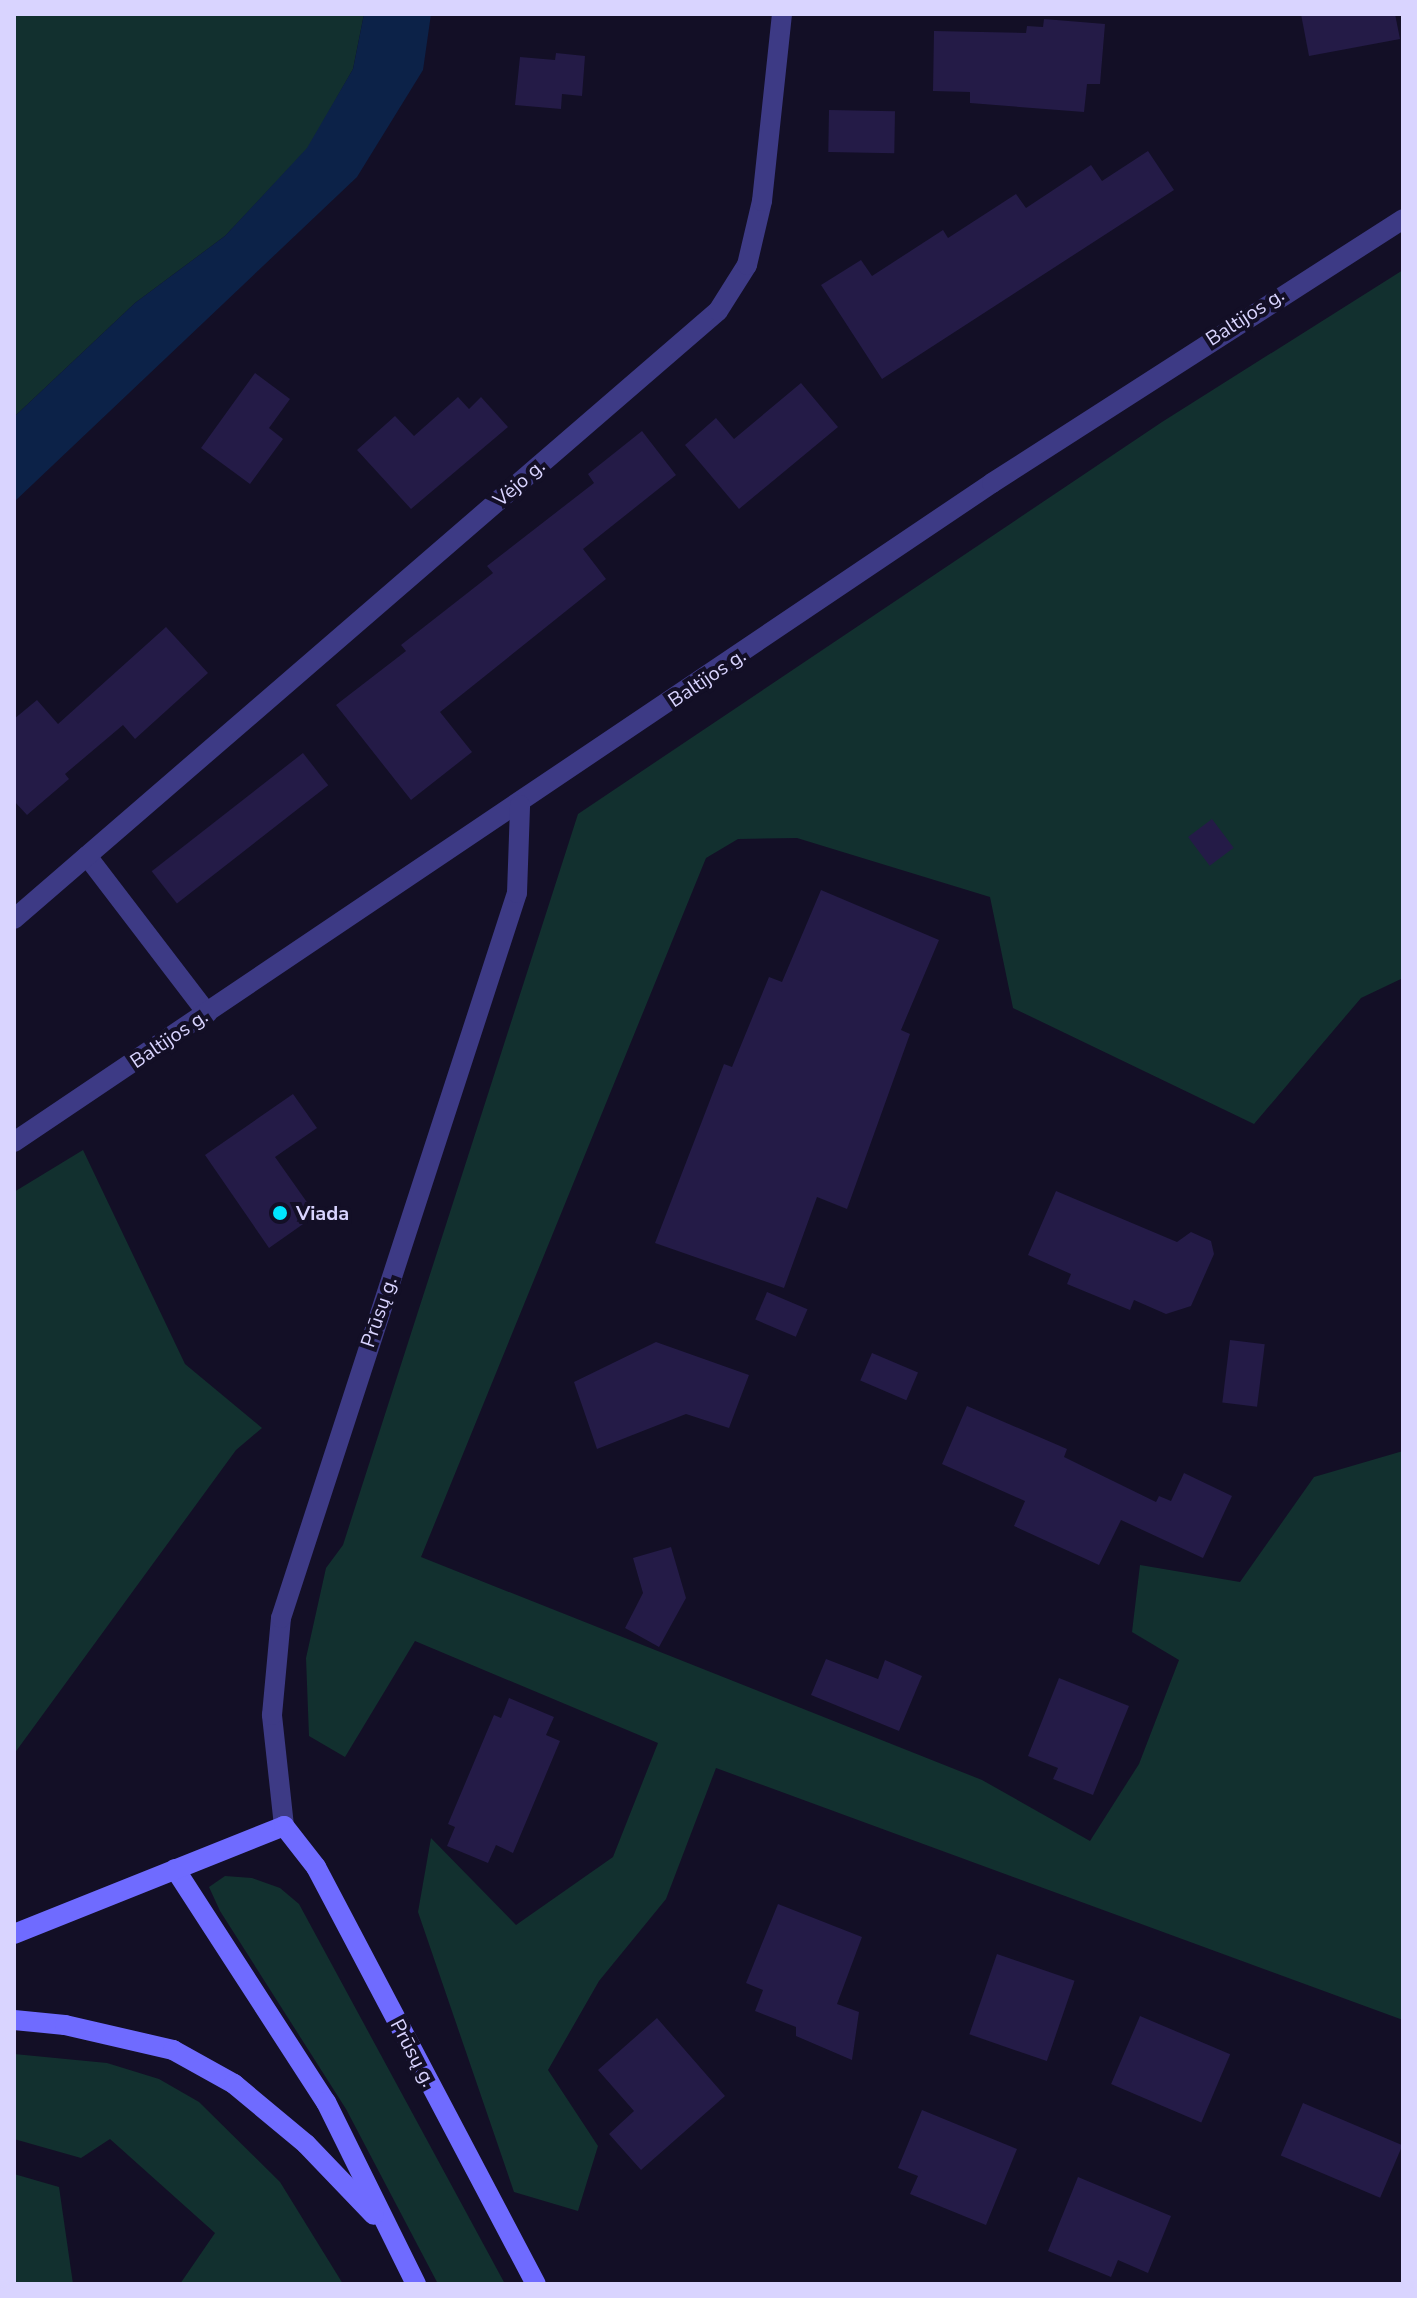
<!DOCTYPE html>
<meta charset="utf-8">
<style>
body{margin:0}
#map{position:relative;width:1417px;height:2298px;overflow:hidden;background:#130f26;font-family:"Nunito Sans",sans-serif}
div>[style]{position:absolute}
[style*='--x']{left:calc(var(--x)*1px);top:calc(var(--y)*1px);width:calc(var(--w)*1px);rotate:calc(var(--a)*1deg)}
.green>*{inset:0;background:#12302f}
.water>*{inset:0;background:#0c2248}
.building>*{inset:0;background:#241b47;transform-origin:0 0}
.minor>*{height:20px;margin:-10px;padding:0 10px;transform-origin:10px;border-radius:10px;background:#3d3a85}
.tertiary>*{height:20px;margin:-10px;padding:0 10px;transform-origin:10px;border-radius:10px;background:#3d3a85}
.secondary>*{height:20px;margin:-10px;padding:0 10px;transform-origin:10px;border-radius:10px;background:#6f6bff}
.dots>*{width:22px;height:22px;translate:-50% -50%;box-sizing:border-box;border:4px solid #130f26;border-radius:50%}
span{translate:-50% -50%;white-space:nowrap;text-align:center;line-height:1.15;-webkit-text-stroke:8px #130f26;paint-order:stroke}
.street-label{font-size:20px;color:#d9d4ff}
.poi-label{font-size:20px;color:#d9d4ff;font-weight:700}
.left{translate:0 -50%;text-align:left}
.frame{position:absolute;inset:0;border:16px solid #d9d4ff;pointer-events:none}
</style>
<div id="map">
<div class="green">
<i style="clip-path:polygon(14px 14px,364px 14px,353px 69px,308px 148px,225px 236px,135px 303px,14px 417px)"></i>
<i style="clip-path:polygon(1403px 270px,1403px 978px,1361px 998px,1254px 1124px,1013px 1008px,990px 897px,797px 838px,738px 839px,706px 858px,421px 1557px,982px 1780px,1090px 1841px,1139px 1764px,1179px 1660px,1132px 1632px,1140px 1565px,1240px 1582px,1314px 1477px,1403px 1451px,1403px 2020px,716px 1768px,666px 1899px,599px 1981px,548px 2070px,598px 2146px,578px 2211px,514px 2192px,418px 1912px,431px 1838px,516px 1925px,613px 1857px,658px 1743px,415px 1641px,345px 1757px,309px 1736px,306px 1658px,326px 1568px,343px 1545px,578px 814px,1162px 422px)"></i>
<i style="clip-path:polygon(83px 1150px,185px 1364px,262px 1428px,236px 1450px,14px 1754px,14px 1192px)"></i>
<i style="clip-path:polygon(225px 1876px,252px 1878px,280px 1888px,299px 1904px,505px 2284px,438px 2284px,346px 2109px,220px 1911px,209px 1887px)"></i>
<i style="clip-path:polygon(14px 2054px,107px 2063px,159px 2079px,199px 2102px,280px 2182px,343px 2284px,180px 2284px,215px 2233px,110px 2139px,81px 2158px,14px 2139px)"></i>
<i style="clip-path:polygon(14px 2174px,59px 2187px,73px 2284px,14px 2284px)"></i>
</div>
<div class="water">
<i style="clip-path:polygon(364px 14px,431px 14px,423px 70px,357px 177px,14px 502px,14px 417px,135px 303px,225px 236px,307px 148px,353px 69px)"></i>
</div>
<div class="building">
<i style="clip-path:polygon(1301px 14px,1395px 14px,1400px 39px,1309px 56px)"></i>
<i style="clip-path:polygon(1044px 19px,1105px 24px,1100px 84px,1087px 84px,1084px 112px,970px 103px,970px 92px,933px 91px,934px 31px,1026px 33px,1027px 26px,1043px 27px)"></i>
<i style="clip-path:polygon(556px 53px,585px 56px,582px 96px,562px 94px,561px 109px,515px 105px,520px 57px,555px 60px)"></i>
<i style="left:829px;top:110px;width:66px;height:42px;rotate:1deg"></i>
<i style="clip-path:polygon(1148px 151px,1174px 190px,882px 379px,821px 285px,861px 260px,872px 276px,943px 230px,948px 238px,1016px 194px,1026px 208px,1091px 165px,1102px 181px)"></i>
<i style="clip-path:polygon(255px 373px,290px 399px,269px 428px,283px 439px,250px 484px,201px 448px)"></i>
<i style="clip-path:polygon(801px 383px,838px 427px,739px 509px,685px 445px,716px 418px,734px 439px)"></i>
<i style="clip-path:polygon(458px 397px,469px 409px,481px 397px,508px 427px,411px 509px,357px 450px,395px 416px,414px 436px)"></i>
<i style="clip-path:polygon(642px 431px,676px 475px,583px 549px,606px 579px,440px 712px,472px 752px,411px 800px,336px 705px,406px 651px,401px 645px,493px 573px,487px 566px,594px 483px,588px 474px)"></i>
<i style="clip-path:polygon(166px 627px,208px 673px,135px 739px,123px 725px,65px 774px,69px 779px,27px 815px,14px 801px,14px 719px,37px 700px,58px 724px)"></i>
<i style="left:303px;top:753px;width:41px;height:192px;rotate:52deg"></i>
<i style="left:1212px;top:819px;width:36px;height:30px;rotate:53deg"></i>
<i style="clip-path:polygon(821px 890px,939px 940px,901px 1030px,910px 1034px,847px 1209px,817px 1197px,784px 1288px,655px 1243px,724px 1064px,732px 1067px,769px 977px,782px 982px)"></i>
<i style="clip-path:polygon(293px 1094px,317px 1128px,275px 1157px,316px 1215px,269px 1248px,205px 1155px)"></i>
<i style="clip-path:polygon(1056px 1191px,1177px 1242px,1191px 1232px,1211px 1241px,1214px 1254px,1191px 1306px,1166px 1314px,1134px 1300px,1130px 1310px,1067px 1284px,1071px 1274px,1028px 1255px)"></i>
<i style="left:767px;top:1292px;width:44px;height:30px;rotate:23deg"></i>
<i style="left:1230px;top:1340px;width:35px;height:63px;rotate:7deg"></i>
<i style="clip-path:polygon(656px 1342px,749px 1375px,729px 1428px,686px 1414px,597px 1449px,574px 1382px)"></i>
<i style="left:872px;top:1353px;width:50px;height:30px;rotate:23deg"></i>
<i style="clip-path:polygon(967px 1406px,1067px 1449px,1064px 1457px,1156px 1502px,1159px 1496px,1171px 1501px,1184px 1473px,1232px 1496px,1203px 1558px,1121px 1520px,1099px 1565px,1014px 1526px,1025px 1501px,942px 1464px)"></i>
<i style="clip-path:polygon(671px 1547px,686px 1598px,659px 1647px,625px 1628px,643px 1593px,633px 1558px)"></i>
<i style="clip-path:polygon(826px 1659px,878px 1679px,885px 1660px,922px 1676px,899px 1731px,811px 1695px)"></i>
<i style="clip-path:polygon(1059px 1678px,1129px 1706px,1093px 1795px,1053px 1779px,1058px 1768px,1028px 1756px)"></i>
<i style="clip-path:polygon(509px 1698px,554px 1717px,546px 1735px,560px 1741px,513px 1853px,496px 1845px,488px 1863px,447px 1846px,455px 1827px,448px 1824px,494px 1715px,501px 1718px)"></i>
<i style="clip-path:polygon(778px 1904px,862px 1937px,837px 2004px,859px 2012px,852px 2060px,796px 2036px,796px 2027px,755px 2011px,763px 1990px,746px 1983px)"></i>
<i style="left:997px;top:1954px;width:82px;height:85px;rotate:19deg"></i>
<i style="left:1140px;top:2016px;width:98px;height:74px;rotate:23deg"></i>
<i style="clip-path:polygon(657px 2018px,725px 2096px,641px 2170px,609px 2134px,634px 2111px,598px 2070px)"></i>
<i style="left:1303px;top:2103px;width:108px;height:57px;rotate:23deg"></i>
<i style="clip-path:polygon(922px 2110px,1017px 2149px,986px 2225px,910px 2194px,918px 2176px,898px 2168px)"></i>
<i style="clip-path:polygon(1078px 2177px,1171px 2216px,1148px 2273px,1118px 2260px,1111px 2277px,1048px 2251px)"></i>
</div>
<div class="minor">
<i style="--x:87;--y:856;--w:198;--a:52.6"></i>
<i style="--x:14;--y:919;--w:930;--a:-40.82"></i>
<i style="--x:718;--y:311;--w:54;--a:-57.8"></i>
<i style="--x:747;--y:265;--w:66;--a:-76.8"></i>
<i style="--x:762;--y:201;--w:188;--a:-83.9"></i>
</div>
<div class="tertiary">
<i style="--x:14;--y:1142;--w:1179;--a:-33.97"></i>
<i style="--x:992;--y:483;--w:488;--a:-32.7"></i>
<i style="--x:284;--y:1826;--w:112;--a:-96.2"></i>
<i style="--x:272;--y:1715;--w:97;--a:-84.7"></i>
<i style="--x:281;--y:1618;--w:762;--a:-71.97"></i>
<i style="--x:517;--y:893;--w:88;--a:-88"></i>
</div>
<div class="secondary">
<i style="--x:175;--y:1869;--w:278;--a:57.1"></i>
<i style="--x:326;--y:2102;--w:203;--a:63.7"></i>
<i style="--x:14;--y:1934;--w:291;--a:-21.8"></i>
<i style="--x:284;--y:1826;--w:52;--a:52"></i>
<i style="--x:316;--y:1867;--w:471;--a:62.2"></i>
<i style="--x:14;--y:2020;--w:51;--a:5.6"></i>
<i style="--x:65;--y:2025;--w:111;--a:13"></i>
<i style="--x:173;--y:2050;--w:70;--a:29.1"></i>
<i style="--x:234;--y:2084;--w:94;--a:39.8"></i>
<i style="--x:306;--y:2144;--w:98;--a:46.2"></i>
</div>
<div class="dots">
<i style="left:280px;top:1213px;background:#00e5ff"></i>
</div>
<div class="street-label">
<span style="left:1245px;top:317px;rotate:-33deg">Baltijos g.</span>
<span style="left:519px;top:483px;rotate:-41deg">Vėjo g.</span>
<span style="left:707px;top:678px;rotate:-34deg">Baltijos g.</span>
<span style="left:169px;top:1039px;rotate:-34deg">Baltijos g.</span>
<span style="left:379px;top:1312px;rotate:-71deg">Prūsų g.</span>
<span style="left:413px;top:2053px;rotate:62deg">Prūsų g.</span>
</div>
<div class="poi-label">
<span class="left" style="left:296px;top:1213px">Viada</span>
</div>
<div class="frame"></div>
</div>
